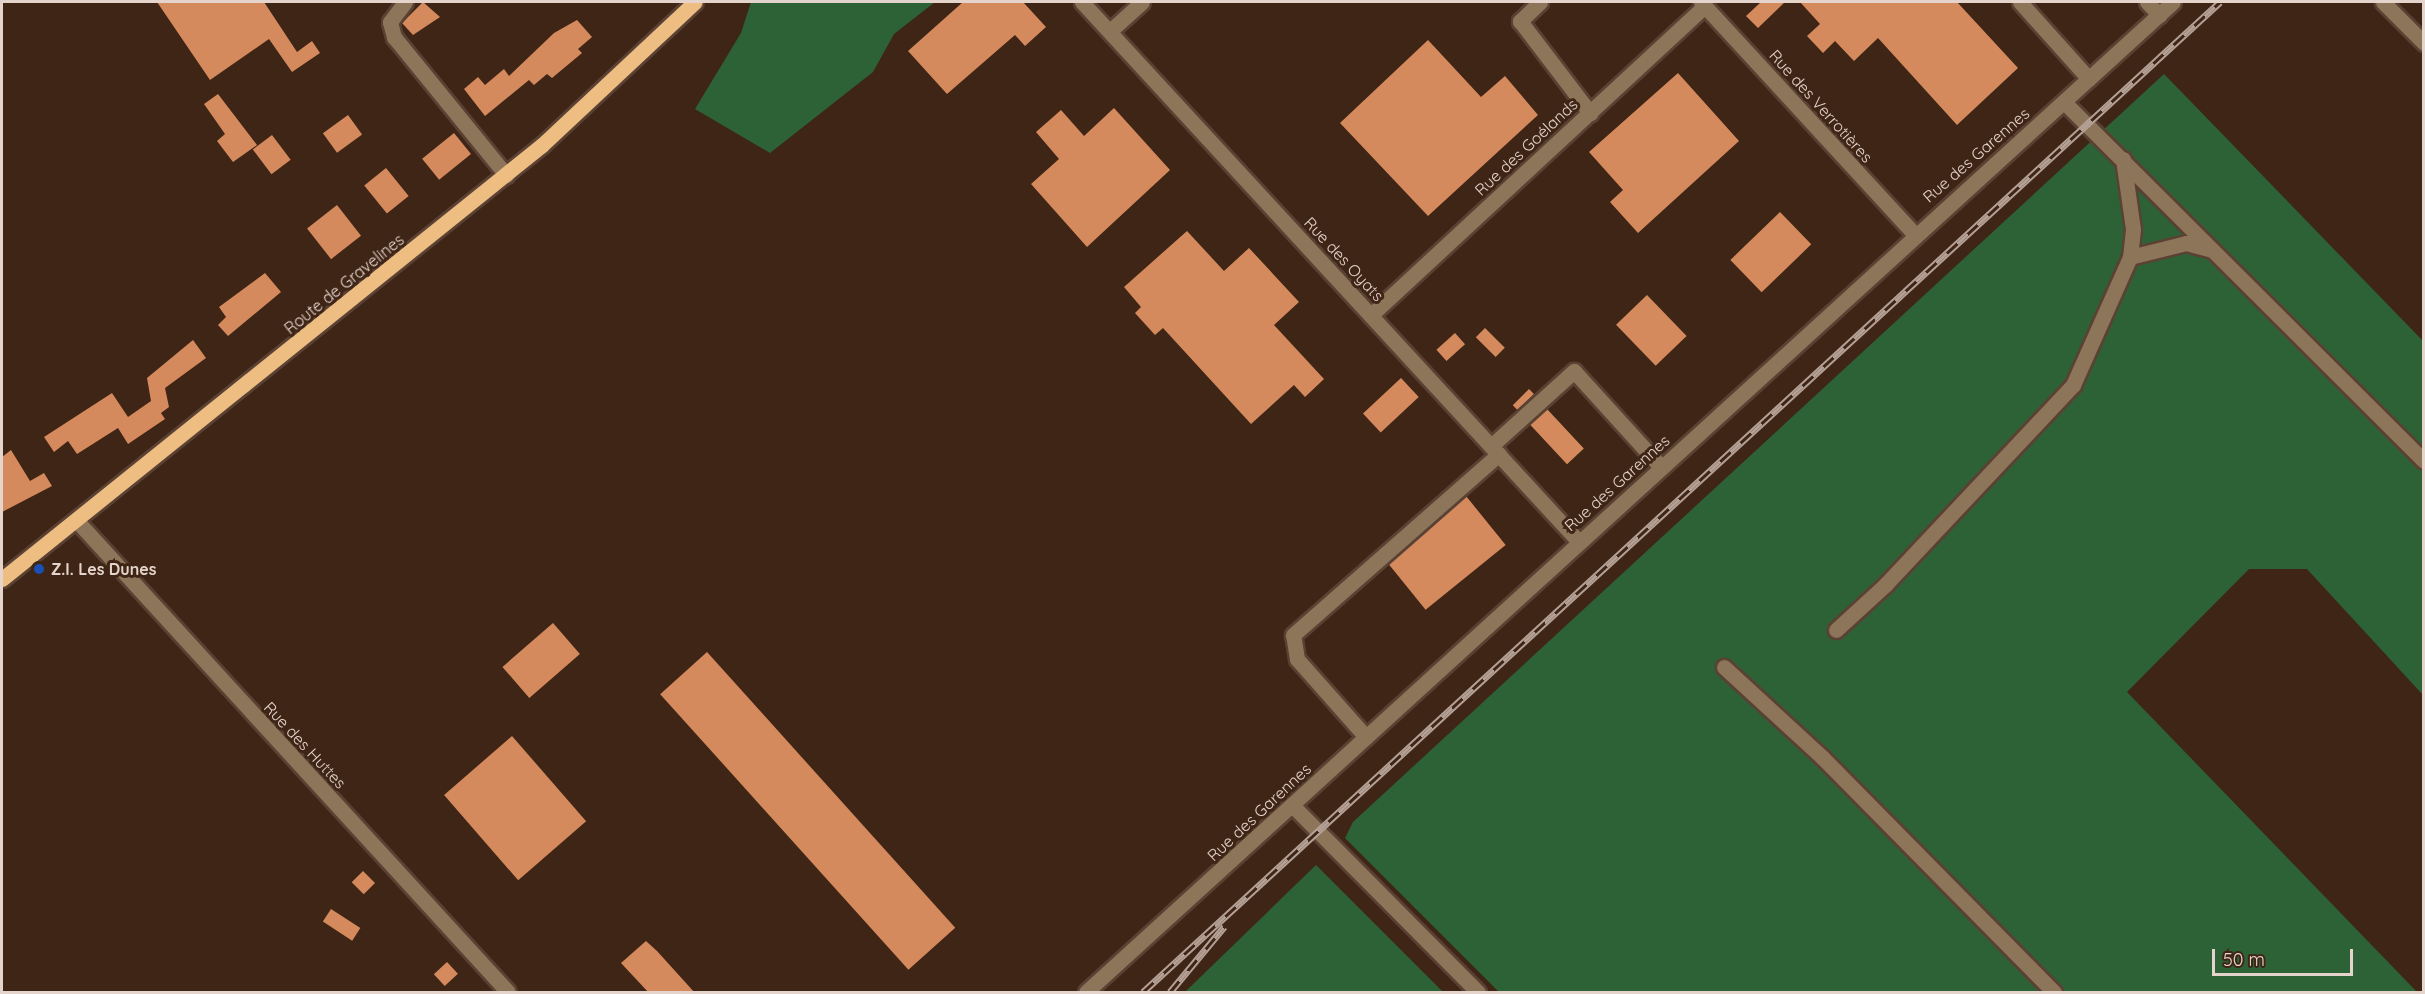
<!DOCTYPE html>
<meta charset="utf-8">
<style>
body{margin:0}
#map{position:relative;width:2425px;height:994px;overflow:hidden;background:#3f2516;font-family:Quicksand,sans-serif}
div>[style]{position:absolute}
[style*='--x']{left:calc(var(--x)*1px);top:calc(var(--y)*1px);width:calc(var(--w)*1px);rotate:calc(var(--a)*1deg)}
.green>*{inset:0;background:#2d6236}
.building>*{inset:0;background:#d58a5d;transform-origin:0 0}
.roads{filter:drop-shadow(2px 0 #5a4133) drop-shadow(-2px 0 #5a4133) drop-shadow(0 2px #5a4133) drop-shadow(0 -2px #5a4133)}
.minor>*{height:15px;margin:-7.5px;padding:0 7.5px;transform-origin:7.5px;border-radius:7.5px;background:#8c7559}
.major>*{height:15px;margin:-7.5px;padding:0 7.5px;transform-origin:7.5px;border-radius:7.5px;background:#edbd82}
.rail>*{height:7px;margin-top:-3.5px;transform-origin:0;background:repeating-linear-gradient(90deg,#3f2516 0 14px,#b4a095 0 28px);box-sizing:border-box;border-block:2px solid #b4a095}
.dots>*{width:16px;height:16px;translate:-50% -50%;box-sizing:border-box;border:3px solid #3f2516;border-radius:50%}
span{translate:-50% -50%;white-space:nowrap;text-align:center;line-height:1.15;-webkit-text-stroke:6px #3f2516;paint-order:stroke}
.street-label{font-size:16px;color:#e5d4cb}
.poi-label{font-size:16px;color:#e5d4cb;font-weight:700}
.left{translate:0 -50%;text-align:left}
.frame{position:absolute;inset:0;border:3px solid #e5d4cb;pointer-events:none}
.scale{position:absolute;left:2212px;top:949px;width:141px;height:27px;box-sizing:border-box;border:3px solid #e5d4cb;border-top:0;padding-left:8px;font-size:18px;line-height:21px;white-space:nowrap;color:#e5d4cb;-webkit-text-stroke:4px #3f2516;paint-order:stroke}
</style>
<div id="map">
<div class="green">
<i style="clip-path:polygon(751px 2px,935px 2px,894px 34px,873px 72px,770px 153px,695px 109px,741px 33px)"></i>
<i style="clip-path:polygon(2164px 74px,2423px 341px,2423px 695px,2307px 569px,2249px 569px,2127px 692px,2417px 992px,1499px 992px,1345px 838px,1353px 822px)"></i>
<i style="clip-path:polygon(1316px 865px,1443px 992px,1185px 992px)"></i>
</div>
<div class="building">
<i style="clip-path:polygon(157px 2px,264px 2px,297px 52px,312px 41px,320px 53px,292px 72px,269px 39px,210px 80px)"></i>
<i style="clip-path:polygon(423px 2px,440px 17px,413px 35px,402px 23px)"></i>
<i style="clip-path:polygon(963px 2px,1023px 2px,1046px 27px,1025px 46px,1015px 35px,947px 94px,908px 51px)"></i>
<i style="clip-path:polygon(1761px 2px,1785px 2px,1758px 28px,1746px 16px)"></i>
<i style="clip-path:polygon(1800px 2px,1957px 2px,2018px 68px,1957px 125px,1878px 38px,1854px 61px,1835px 41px,1823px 53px,1807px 36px,1820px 24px)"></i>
<i style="clip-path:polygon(577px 20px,592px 37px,578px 49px,582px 53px,552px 78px,547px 74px,534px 85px,529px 80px,485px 116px,464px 89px,478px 77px,485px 85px,504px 69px,509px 76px,554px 33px)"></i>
<i style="clip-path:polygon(1428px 40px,1481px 97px,1505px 76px,1538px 115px,1428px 216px,1340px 123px)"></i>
<i style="clip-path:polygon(1678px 73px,1739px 141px,1638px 233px,1610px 202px,1623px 190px,1589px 152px)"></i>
<i style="clip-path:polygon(218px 94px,257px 145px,233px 162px,217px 141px,225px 134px,204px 104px)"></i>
<i style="clip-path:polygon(1114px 108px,1170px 170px,1087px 247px,1031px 184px,1059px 159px,1036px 132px,1061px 110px,1084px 136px)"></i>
<i style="left:348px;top:115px;width:24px;height:31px;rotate:54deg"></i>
<i style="left:454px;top:133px;width:27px;height:41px;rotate:51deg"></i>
<i style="left:272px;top:135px;width:31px;height:24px;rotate:53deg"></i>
<i style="left:386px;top:168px;width:36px;height:28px;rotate:51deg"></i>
<i style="left:337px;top:205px;width:39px;height:38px;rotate:52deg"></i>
<i style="left:1780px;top:212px;width:45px;height:69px;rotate:46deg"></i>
<i style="clip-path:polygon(1187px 231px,1224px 271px,1249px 248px,1299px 302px,1274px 325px,1324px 379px,1305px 397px,1294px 385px,1251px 424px,1163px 328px,1155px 335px,1135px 313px,1141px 307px,1124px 287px)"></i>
<i style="clip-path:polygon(265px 273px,281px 292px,228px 336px,218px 325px,226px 317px,219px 307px)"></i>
<i style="left:1647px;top:295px;width:57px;height:43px;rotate:46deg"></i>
<i style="left:1485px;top:328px;width:28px;height:13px;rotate:45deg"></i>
<i style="left:1455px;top:333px;width:15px;height:25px;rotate:48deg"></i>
<i style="clip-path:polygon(193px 340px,206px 358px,165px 388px,169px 407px,161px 413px,165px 419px,128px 444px,118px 428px,77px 454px,68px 441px,54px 452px,44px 437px,112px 393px,128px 417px,151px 401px,147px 378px)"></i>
<i style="left:1401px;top:378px;width:26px;height:52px;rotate:47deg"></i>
<i style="left:1529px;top:389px;width:7px;height:23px;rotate:45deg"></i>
<i style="left:1547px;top:409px;width:54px;height:23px;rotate:47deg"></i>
<i style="clip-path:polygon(11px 450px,30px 481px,44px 473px,52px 486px,2px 512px,2px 457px)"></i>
<i style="left:1466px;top:496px;width:63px;height:103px;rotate:51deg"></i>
<i style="left:553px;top:623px;width:41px;height:67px;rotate:49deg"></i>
<i style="left:707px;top:652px;width:371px;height:63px;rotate:48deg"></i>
<i style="left:512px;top:736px;width:113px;height:90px;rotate:49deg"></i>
<i style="left:363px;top:871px;width:17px;height:16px;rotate:45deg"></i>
<i style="left:331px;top:909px;width:35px;height:15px;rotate:33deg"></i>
<i style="clip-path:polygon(646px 941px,657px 951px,695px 993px,649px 993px,621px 963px)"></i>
<i style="left:447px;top:962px;width:16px;height:18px;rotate:47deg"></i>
</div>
<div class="roads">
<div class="minor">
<i style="--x:405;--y:2;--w:25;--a:127"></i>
<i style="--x:390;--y:22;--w:16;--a:75"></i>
<i style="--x:394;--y:37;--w:178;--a:50.9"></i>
<i style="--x:1082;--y:2;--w:734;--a:47.37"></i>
<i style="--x:1540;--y:2;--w:28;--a:136"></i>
<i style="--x:1520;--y:21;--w:116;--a:52.7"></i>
<i style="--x:1701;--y:2;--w:315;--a:47.4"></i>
<i style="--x:2020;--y:2;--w:103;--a:48.1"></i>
<i style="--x:2147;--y:2;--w:18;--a:47"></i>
<i style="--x:2383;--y:2;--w:58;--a:45"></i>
<i style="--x:1110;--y:31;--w:43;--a:-42.2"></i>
<i style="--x:2064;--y:102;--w:508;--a:44.92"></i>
<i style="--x:2123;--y:159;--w:71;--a:81.9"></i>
<i style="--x:2133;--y:229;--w:28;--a:96"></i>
<i style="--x:2130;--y:257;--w:58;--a:-14"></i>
<i style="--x:2186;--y:243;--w:27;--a:15"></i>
<i style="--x:1371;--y:315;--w:455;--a:-42.8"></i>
<i style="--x:1491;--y:446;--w:112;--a:-42.1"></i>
<i style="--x:1574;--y:371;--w:130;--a:47.8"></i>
<i style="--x:77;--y:521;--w:638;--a:47.54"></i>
<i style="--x:1836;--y:630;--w:68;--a:-42.6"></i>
<i style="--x:1886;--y:584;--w:273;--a:-46.8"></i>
<i style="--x:2073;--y:385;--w:140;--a:-66"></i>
<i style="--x:1724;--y:667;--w:134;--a:42.6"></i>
<i style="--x:1823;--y:758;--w:329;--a:45.4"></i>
<i style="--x:1366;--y:737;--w:104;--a:-131.5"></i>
<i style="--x:1297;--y:659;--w:24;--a:-99"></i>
<i style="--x:1293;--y:635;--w:274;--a:-41.3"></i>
<i style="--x:1292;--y:805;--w:264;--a:45.2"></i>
<i style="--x:1086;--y:992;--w:1470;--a:-42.33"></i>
</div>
<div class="major">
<i style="--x:2;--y:579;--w:693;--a:-38.79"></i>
<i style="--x:542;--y:145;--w:209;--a:-43.1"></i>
</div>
</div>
<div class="rail">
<i style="--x:1143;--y:992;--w:1463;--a:-42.59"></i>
<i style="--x:1170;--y:992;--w:85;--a:-50.3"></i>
</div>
<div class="dots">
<i style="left:39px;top:569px;background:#1a4fb4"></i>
</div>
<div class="street-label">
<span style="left:1821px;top:106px;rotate:48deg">Rue des Verrotières</span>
<span style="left:1526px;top:147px;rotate:-43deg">Rue des Goélands</span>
<span style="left:1976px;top:155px;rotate:-41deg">Rue des Garennes</span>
<span style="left:1344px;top:259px;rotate:47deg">Rue des Oyats</span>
<span style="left:344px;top:284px;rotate:-39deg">Route de Gravelines</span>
<span style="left:1617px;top:483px;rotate:-42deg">Rue des Garennes</span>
<span style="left:305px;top:745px;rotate:47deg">Rue des Huttes</span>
<span style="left:1259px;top:812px;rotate:-43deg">Rue des Garennes</span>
</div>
<div class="poi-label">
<span class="left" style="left:51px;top:569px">Z.I. Les Dunes</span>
</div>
<div class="frame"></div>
<div class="scale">50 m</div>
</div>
